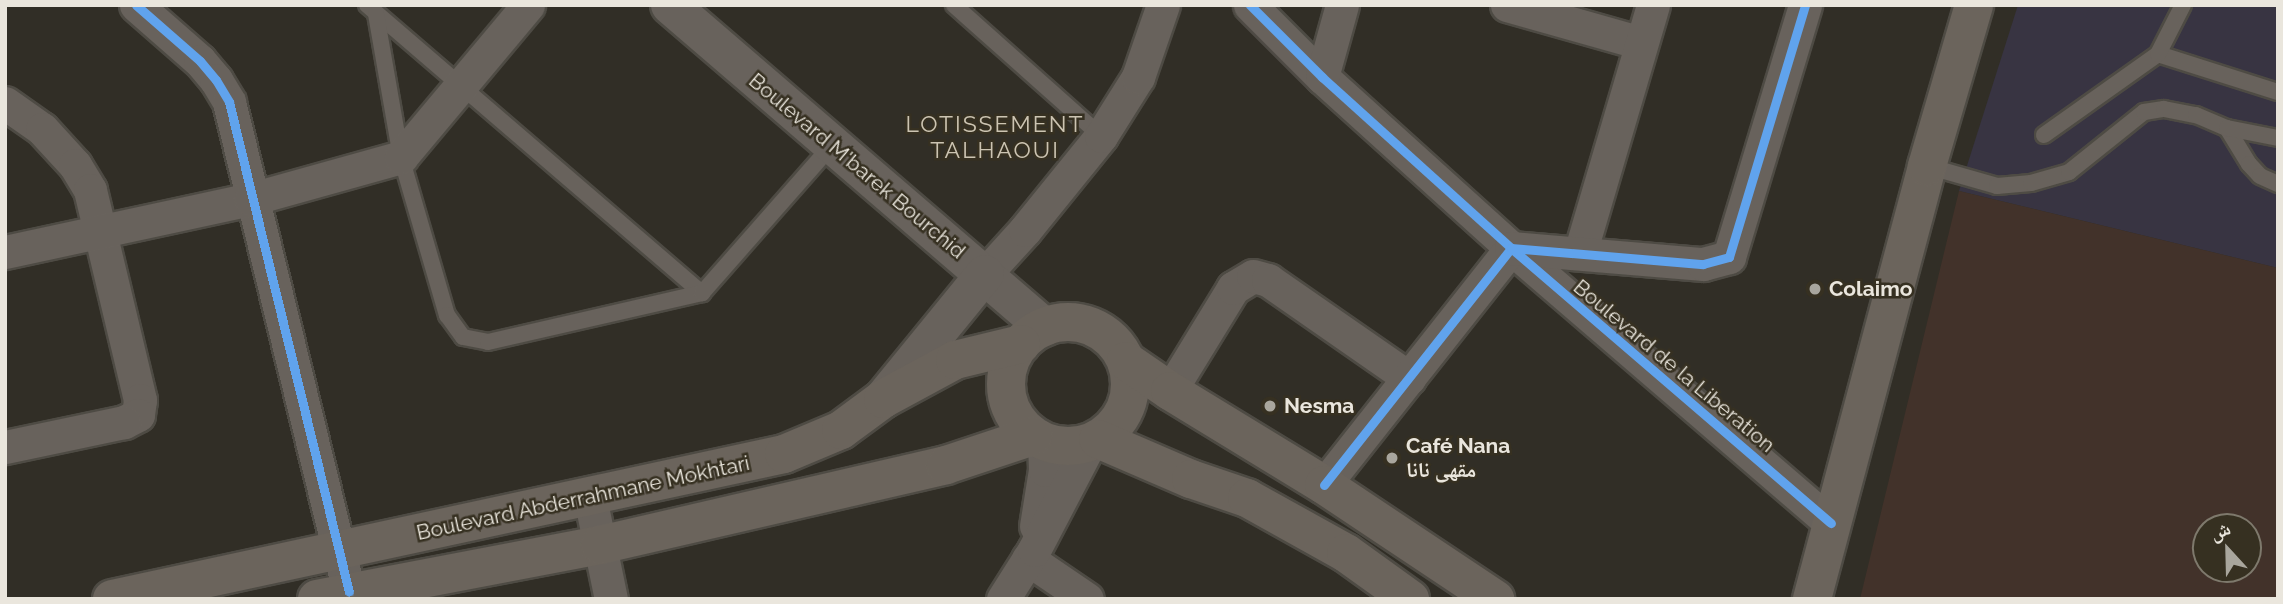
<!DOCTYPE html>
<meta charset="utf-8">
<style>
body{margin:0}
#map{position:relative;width:2283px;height:604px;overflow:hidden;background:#312e26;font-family:Raleway,"Noto Naskh Arabic",sans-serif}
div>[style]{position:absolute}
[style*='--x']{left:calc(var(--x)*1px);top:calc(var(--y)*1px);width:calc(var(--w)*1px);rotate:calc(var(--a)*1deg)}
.industrial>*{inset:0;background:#383442}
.education>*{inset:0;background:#42322a}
.roads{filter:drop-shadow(2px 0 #4e4b44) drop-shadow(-2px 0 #4e4b44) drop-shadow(0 2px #4e4b44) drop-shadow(0 -2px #4e4b44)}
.service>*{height:16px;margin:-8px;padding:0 8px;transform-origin:8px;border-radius:8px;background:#68625c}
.minor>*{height:33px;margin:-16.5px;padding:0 16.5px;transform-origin:16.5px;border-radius:16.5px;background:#68625c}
.tertiary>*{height:38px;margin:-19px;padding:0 19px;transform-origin:19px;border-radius:19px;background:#68625c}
.secondary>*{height:38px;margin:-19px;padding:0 19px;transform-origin:19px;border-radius:19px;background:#6b645c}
.secondary>.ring{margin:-19px;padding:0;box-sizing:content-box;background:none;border:38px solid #6b645c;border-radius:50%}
.cycleway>*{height:9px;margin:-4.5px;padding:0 4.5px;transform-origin:4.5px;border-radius:4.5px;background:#60a3ed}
.dots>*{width:19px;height:19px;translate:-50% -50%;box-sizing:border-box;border:4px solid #363021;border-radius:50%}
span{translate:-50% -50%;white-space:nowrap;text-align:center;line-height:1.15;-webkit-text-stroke:5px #363021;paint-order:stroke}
.street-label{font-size:21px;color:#eae6dd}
.poi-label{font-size:21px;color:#eae6dd;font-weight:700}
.left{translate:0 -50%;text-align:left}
.neighbourhood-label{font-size:23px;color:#ccc4b2;letter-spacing:2px}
.frame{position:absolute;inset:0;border:7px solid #eae6dd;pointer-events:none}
.north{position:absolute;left:2192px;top:513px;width:70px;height:70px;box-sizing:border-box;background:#363021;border:2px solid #7e796c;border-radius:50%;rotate:338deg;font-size:19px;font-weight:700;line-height:28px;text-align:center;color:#eae6dd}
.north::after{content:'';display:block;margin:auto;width:24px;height:32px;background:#a9a69d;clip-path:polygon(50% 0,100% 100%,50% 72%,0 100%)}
</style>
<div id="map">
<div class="industrial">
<i style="clip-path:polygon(2018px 5px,2278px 5px,2278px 268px,1959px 191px)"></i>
</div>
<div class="education">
<i style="clip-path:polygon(evenodd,1959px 191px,2278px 268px,2278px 599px,1860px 599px,1959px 191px,2206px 527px,2248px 527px,2248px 569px,2206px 569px,2206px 527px)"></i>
</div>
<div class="roads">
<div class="service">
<i style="--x:367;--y:5;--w:442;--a:40.7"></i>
<i style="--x:954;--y:5;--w:197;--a:41.7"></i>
<i style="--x:376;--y:14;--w:145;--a:80.1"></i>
<i style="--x:401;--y:157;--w:165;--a:73.8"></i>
<i style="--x:447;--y:315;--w:27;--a:54"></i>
<i style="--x:463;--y:337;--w:25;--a:11"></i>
<i style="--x:488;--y:342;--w:220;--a:-12.9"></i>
<i style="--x:702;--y:293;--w:196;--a:-48.7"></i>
<i style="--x:2158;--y:54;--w:126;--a:17.6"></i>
<i style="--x:2227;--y:128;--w:42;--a:58.6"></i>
<i style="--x:2249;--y:164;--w:16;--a:47"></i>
<i style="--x:2260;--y:176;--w:20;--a:24"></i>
<i style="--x:2044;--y:135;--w:140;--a:-35.4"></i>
<i style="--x:2158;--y:54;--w:55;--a:-63"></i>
<i style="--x:1927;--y:166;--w:73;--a:15.9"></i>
<i style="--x:1997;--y:186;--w:34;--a:-5"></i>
<i style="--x:2031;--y:183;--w:40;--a:-16"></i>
<i style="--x:2069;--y:172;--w:96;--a:-38.7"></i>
<i style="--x:2144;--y:112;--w:20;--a:-9"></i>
<i style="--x:2164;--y:109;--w:33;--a:11"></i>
<i style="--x:2196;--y:115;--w:34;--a:23"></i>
<i style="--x:2227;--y:128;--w:52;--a:11.1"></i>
</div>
<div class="minor">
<i style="--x:136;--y:5;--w:85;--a:41.2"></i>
<i style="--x:200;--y:61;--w:25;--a:50"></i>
<i style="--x:216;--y:80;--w:26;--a:59"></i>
<i style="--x:229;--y:102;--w:504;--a:76.24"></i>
<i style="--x:1250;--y:5;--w:102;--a:45"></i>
<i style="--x:1322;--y:77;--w:255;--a:42.1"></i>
<i style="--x:1511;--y:248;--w:422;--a:40.7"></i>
<i style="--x:1507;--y:5;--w:139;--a:15.8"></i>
<i style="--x:1322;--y:77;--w:75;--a:-74.5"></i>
<i style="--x:5;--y:103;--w:45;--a:35.1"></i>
<i style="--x:42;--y:129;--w:49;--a:47.5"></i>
<i style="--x:75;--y:165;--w:29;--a:59"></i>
<i style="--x:90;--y:190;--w:216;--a:76.6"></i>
<i style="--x:140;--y:400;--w:15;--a:98"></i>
<i style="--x:138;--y:415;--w:16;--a:153"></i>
<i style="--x:124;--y:422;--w:122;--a:168.1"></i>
<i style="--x:5;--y:252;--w:252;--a:-12.2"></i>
<i style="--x:251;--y:199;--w:156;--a:-15.6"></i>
<i style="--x:401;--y:157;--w:198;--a:-50.1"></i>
<i style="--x:1580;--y:253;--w:259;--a:-73.6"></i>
<i style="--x:985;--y:274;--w:59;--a:-47.7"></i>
<i style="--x:1025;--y:230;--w:121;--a:-51"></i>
<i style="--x:1101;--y:136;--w:70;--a:-57.9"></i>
<i style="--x:1138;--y:77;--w:76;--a:-70.9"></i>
<i style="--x:1170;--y:391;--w:121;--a:-58.5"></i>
<i style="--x:1233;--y:288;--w:23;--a:-31"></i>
<i style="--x:1253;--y:276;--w:16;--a:15"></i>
<i style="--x:1268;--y:280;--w:172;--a:34.8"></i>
<i style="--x:1324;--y:485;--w:302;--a:-51.7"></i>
<i style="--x:1511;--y:248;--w:193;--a:4.8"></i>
<i style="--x:1703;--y:264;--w:27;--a:-15"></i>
<i style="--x:1729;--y:257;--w:263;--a:-73.2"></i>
<i style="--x:590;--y:497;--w:104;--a:78.4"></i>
<i style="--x:1036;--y:526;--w:57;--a:-80.9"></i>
<i style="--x:1045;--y:470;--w:28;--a:-92"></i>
<i style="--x:1028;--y:559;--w:71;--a:34.1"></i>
<i style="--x:1003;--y:599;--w:58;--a:-57.7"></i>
<i style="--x:1034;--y:550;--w:121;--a:-62.4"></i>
</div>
<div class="tertiary">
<i style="--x:670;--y:5;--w:494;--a:40.7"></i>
<i style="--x:883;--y:399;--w:161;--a:-50.8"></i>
</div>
<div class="secondary">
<i class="ring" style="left:1006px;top:322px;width:86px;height:86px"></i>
<i style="--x:1126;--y:361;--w:53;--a:34.3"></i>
<i style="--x:1170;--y:391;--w:180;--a:31.4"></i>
<i style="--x:1324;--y:485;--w:206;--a:33.7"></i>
<i style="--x:1098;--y:439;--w:101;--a:23.3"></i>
<i style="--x:1191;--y:479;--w:59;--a:18.7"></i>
<i style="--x:1247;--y:498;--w:113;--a:29.1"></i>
<i style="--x:1346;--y:553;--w:79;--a:35.7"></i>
<i style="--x:112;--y:599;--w:687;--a:-12.18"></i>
<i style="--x:784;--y:454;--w:62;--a:-22.8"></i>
<i style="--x:841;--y:430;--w:52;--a:-36.4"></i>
<i style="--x:883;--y:399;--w:82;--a:-28.4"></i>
<i style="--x:955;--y:360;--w:68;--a:-13.6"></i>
<i style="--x:317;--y:599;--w:288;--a:-10.8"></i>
<i style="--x:600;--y:545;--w:355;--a:-13"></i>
<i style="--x:946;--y:465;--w:92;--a:-18.4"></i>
<i style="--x:1812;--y:599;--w:448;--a:-75.1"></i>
<i style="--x:1927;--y:166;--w:168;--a:-73.7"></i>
</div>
</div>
<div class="cycleway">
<i style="--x:136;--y:5;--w:85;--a:41.2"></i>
<i style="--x:200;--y:61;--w:25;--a:50"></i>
<i style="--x:216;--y:80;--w:26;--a:59"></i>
<i style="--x:229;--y:102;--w:504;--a:76.24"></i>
<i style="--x:1250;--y:5;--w:102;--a:45"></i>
<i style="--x:1322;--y:77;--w:255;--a:42.1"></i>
<i style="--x:1511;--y:248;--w:422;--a:40.7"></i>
<i style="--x:1324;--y:485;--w:302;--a:-51.7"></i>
<i style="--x:1511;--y:248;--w:193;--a:4.8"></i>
<i style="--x:1703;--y:264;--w:27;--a:-15"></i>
<i style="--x:1729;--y:257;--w:263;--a:-73.2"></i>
</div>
<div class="dots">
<i style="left:1815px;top:289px;background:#a9a69d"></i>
<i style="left:1270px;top:406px;background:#a9a69d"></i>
<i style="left:1392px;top:458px;background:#a9a69d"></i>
</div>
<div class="street-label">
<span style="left:857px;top:166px;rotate:40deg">Boulevard M'barek Bourchid</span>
<span style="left:1674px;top:366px;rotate:40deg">Boulevard de la Liberation</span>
<span style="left:583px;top:498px;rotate:-12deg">Boulevard Abderrahmane Mokhtari</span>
</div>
<div class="poi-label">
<span class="left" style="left:1829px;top:289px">Colaimo</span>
<span class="left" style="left:1284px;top:406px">Nesma</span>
<span class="left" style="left:1406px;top:458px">Café Nana<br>مقهى نانا</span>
</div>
<div class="neighbourhood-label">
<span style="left:995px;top:137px">LOTISSEMENT<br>TALHAOUI</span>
</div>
<div class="frame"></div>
<div class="north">ش</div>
</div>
